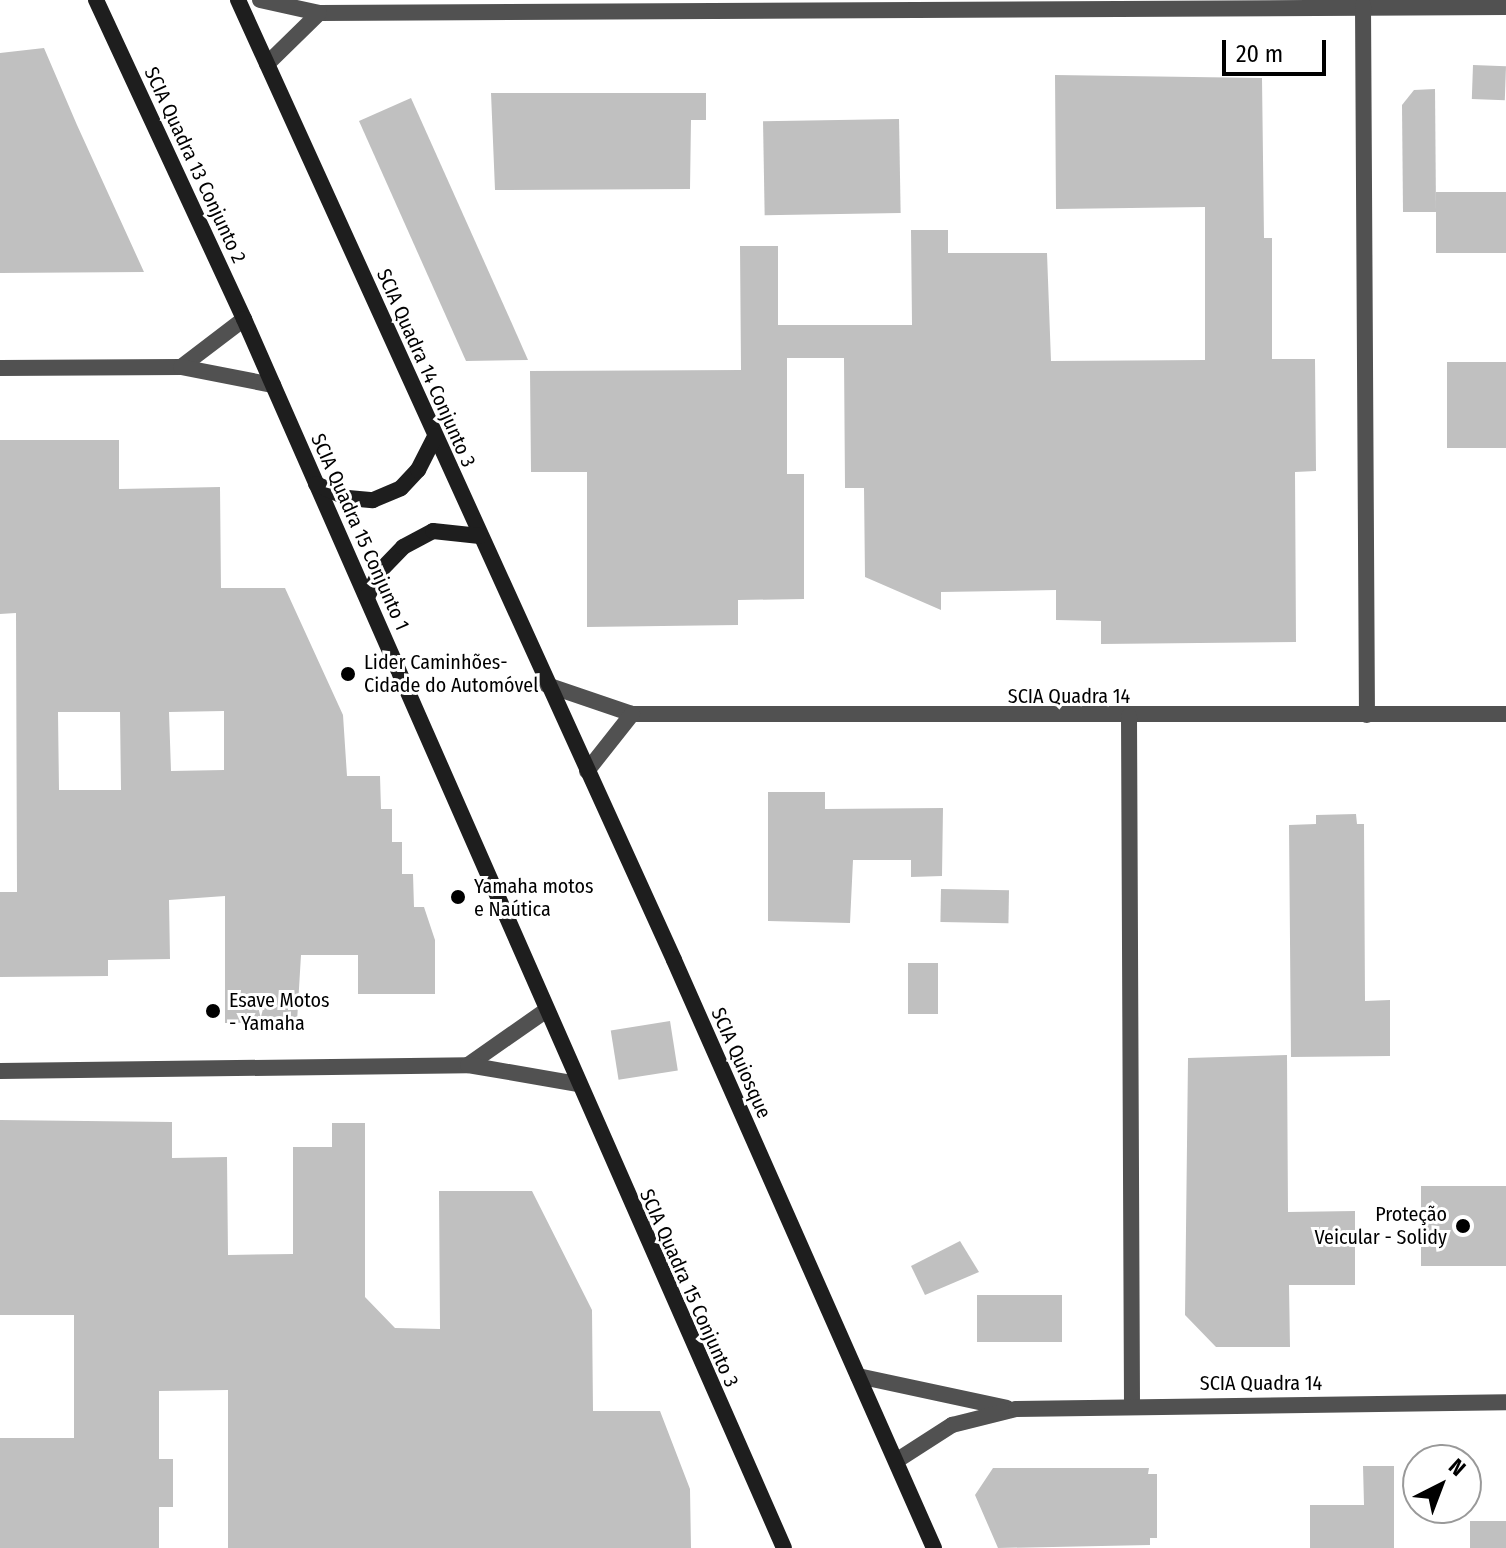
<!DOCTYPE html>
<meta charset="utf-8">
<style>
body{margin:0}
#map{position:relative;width:1506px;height:1548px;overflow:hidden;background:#fff;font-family:"Fira Sans Condensed",sans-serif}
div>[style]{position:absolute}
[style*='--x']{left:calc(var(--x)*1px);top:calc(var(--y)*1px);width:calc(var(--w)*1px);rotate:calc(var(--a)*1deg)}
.building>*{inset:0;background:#c0c0c0;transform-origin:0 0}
.street>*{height:16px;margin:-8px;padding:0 8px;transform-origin:8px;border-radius:8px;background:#515151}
.secondary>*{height:16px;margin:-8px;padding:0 8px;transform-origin:8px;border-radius:8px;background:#1e1e1e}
.dots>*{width:22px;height:22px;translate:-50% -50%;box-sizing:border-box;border:4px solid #fff;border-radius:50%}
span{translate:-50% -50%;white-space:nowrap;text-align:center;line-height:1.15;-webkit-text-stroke:6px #fff;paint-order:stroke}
.street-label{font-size:20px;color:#000}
.poi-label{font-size:20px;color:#000}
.left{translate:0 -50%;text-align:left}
.right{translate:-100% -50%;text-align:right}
.north{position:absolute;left:1402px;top:1444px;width:80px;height:80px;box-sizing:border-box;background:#fff;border:2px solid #999;border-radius:50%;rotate:42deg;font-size:22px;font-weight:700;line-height:32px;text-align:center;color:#000}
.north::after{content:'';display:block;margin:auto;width:28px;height:36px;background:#000;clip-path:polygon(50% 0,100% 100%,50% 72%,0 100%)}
.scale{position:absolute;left:1222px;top:40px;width:104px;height:36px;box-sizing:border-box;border:4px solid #000;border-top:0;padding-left:10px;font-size:24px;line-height:28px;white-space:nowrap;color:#000;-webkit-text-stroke:6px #fff;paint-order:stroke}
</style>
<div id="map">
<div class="building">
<i style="clip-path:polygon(44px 48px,77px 125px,144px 272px,0 273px,0 53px)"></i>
<i style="left:1473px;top:65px;width:33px;height:34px;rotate:2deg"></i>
<i style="clip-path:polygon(1055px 75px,1262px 78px,1264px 238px,1272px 238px,1272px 359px,1315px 359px,1316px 471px,1295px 472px,1296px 642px,1101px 644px,1101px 621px,1056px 620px,1056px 590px,941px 592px,941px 610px,865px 577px,864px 488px,845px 488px,844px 358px,787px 358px,787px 474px,804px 474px,804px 599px,738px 600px,738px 625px,587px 627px,587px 472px,531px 472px,530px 371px,741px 370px,740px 246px,778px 246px,778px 325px,912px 325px,911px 230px,948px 230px,948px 253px,1047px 253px,1051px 361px,1205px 360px,1205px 207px,1056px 209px)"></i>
<i style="clip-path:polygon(1435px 89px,1436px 212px,1403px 212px,1402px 105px,1414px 90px)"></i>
<i style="clip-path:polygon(491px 93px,706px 93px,706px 120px,691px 120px,690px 189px,495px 190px)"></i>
<i style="clip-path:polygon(411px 98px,513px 326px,528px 360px,466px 361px,359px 121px)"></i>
<i style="left:899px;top:119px;width:94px;height:136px;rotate:89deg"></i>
<i style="left:1436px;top:192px;width:70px;height:61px"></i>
<i style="left:1447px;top:362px;width:59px;height:86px"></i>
<i style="clip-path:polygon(evenodd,0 440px,119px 440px,119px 489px,220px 487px,221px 588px,285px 588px,343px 715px,347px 776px,380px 776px,381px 809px,392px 809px,392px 842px,402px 842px,402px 874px,413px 874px,414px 907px,424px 907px,435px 940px,435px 994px,358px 994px,358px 955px,301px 955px,297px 1022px,225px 1023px,225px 896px,169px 900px,170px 959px,108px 960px,108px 976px,0 977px,0 892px,17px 892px,16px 613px,0 614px,0 440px,224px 711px,224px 770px,171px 771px,169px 712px,224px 711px,0 440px,58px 712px,120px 712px,121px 790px,59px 790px,58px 712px)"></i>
<i style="clip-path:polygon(768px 792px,825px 792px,825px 809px,943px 808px,942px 876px,911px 877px,911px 860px,853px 860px,850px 923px,768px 921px)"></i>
<i style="clip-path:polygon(1356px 814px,1357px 824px,1364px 824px,1365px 1001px,1390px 1000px,1390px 1056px,1291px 1057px,1289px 825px,1316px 824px,1316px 815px)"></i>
<i style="left:941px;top:889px;width:68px;height:33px;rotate:1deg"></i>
<i style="left:908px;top:963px;width:30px;height:51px"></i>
<i style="left:670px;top:1021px;width:50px;height:60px;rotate:81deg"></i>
<i style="clip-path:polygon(1287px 1055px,1288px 1212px,1355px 1211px,1355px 1285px,1289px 1285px,1290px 1347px,1216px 1347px,1185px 1315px,1188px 1058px)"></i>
<i style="clip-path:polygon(0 1120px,172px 1122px,172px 1158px,227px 1157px,228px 1255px,293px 1254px,293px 1147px,332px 1147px,332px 1123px,365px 1123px,365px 1297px,395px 1328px,440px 1329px,439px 1191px,532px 1191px,592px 1310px,593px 1411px,660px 1411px,690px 1489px,691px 1548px,228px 1548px,228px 1390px,159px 1391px,159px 1459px,173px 1459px,173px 1507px,159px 1507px,159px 1548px,0 1548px,0 1438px,74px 1438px,74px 1315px,0 1315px)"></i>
<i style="left:1421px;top:1186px;width:85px;height:80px"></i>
<i style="clip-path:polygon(960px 1241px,979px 1272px,925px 1295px,911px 1266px)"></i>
<i style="left:1062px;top:1295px;width:47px;height:85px;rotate:90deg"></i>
<i style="clip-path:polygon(1363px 1466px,1394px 1466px,1394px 1548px,1310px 1548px,1310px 1505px,1364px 1505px)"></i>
<i style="clip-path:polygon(993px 1468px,1149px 1468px,1148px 1474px,1157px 1474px,1157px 1538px,1150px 1538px,1150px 1545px,998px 1548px,975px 1495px)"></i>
<i style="left:1470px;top:1521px;width:36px;height:27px"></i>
</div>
<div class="street">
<i style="--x:260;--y:0;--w:60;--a:12.4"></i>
<i style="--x:319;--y:13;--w:1187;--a:-0.29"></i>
<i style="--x:1363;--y:5;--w:710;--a:89.68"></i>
<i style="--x:267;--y:64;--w:73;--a:-44.4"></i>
<i style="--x:181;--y:367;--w:79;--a:-37.3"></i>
<i style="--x:0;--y:368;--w:181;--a:-0.3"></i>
<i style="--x:181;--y:367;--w:94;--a:11.1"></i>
<i style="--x:547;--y:685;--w:90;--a:18.8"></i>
<i style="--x:632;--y:714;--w:874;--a:0"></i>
<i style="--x:1129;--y:716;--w:688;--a:89.75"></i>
<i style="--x:587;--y:771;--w:73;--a:-51.7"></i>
<i style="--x:468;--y:1065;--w:94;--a:-35"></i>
<i style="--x:0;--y:1071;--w:468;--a:-0.7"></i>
<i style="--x:468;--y:1065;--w:112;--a:9.8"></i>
<i style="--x:858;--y:1376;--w:152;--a:12.1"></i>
<i style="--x:896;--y:1461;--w:67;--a:-32.7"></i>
<i style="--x:952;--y:1425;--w:66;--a:-14"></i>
<i style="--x:1016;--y:1409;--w:490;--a:-0.8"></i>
</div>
<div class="secondary">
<i style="--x:96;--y:0;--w:352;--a:65.1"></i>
<i style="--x:244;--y:319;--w:1342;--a:66.28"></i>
<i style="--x:238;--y:0;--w:1054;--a:65.57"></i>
<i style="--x:674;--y:960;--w:643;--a:66.15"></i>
<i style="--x:316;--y:484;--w:35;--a:24"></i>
<i style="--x:348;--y:498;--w:25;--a:5"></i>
<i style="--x:373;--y:500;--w:30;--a:-23"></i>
<i style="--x:401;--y:488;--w:25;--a:-47"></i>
<i style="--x:418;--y:470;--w:38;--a:-63"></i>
<i style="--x:367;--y:597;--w:30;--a:-63"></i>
<i style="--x:381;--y:570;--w:32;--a:-46"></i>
<i style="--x:403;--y:547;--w:34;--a:-28"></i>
<i style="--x:433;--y:531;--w:47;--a:6.1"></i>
</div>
<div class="dots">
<i style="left:348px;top:674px;background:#000"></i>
<i style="left:458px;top:897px;background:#000"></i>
<i style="left:213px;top:1011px;background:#000"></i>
<i style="left:1463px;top:1226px;background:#000"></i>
</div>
<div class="street-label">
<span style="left:195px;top:165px;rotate:65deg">SCIA Quadra 13 Conjunto 2</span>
<span style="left:426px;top:368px;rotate:66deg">SCIA Quadra 14 Conjunto 3</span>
<span style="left:360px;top:532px;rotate:66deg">SCIA Quadra 15 Conjunto 1</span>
<span style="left:1069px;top:696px">SCIA Quadra 14</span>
<span style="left:741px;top:1063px;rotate:66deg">SCIA Quiosque</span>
<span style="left:689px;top:1288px;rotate:66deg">SCIA Quadra 15 Conjunto 3</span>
<span style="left:1261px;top:1383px">SCIA Quadra 14</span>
</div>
<div class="poi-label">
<span class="left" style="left:364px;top:674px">Lider Caminhões-<br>Cidade do Automóvel</span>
<span class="left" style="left:474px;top:898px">Yamaha motos<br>e Naútica</span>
<span class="left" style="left:229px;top:1012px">Esave Motos<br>- Yamaha</span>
<span class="right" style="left:1447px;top:1226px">Proteção<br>Veicular - Solidy</span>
</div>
<div class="north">N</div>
<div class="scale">20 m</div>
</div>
